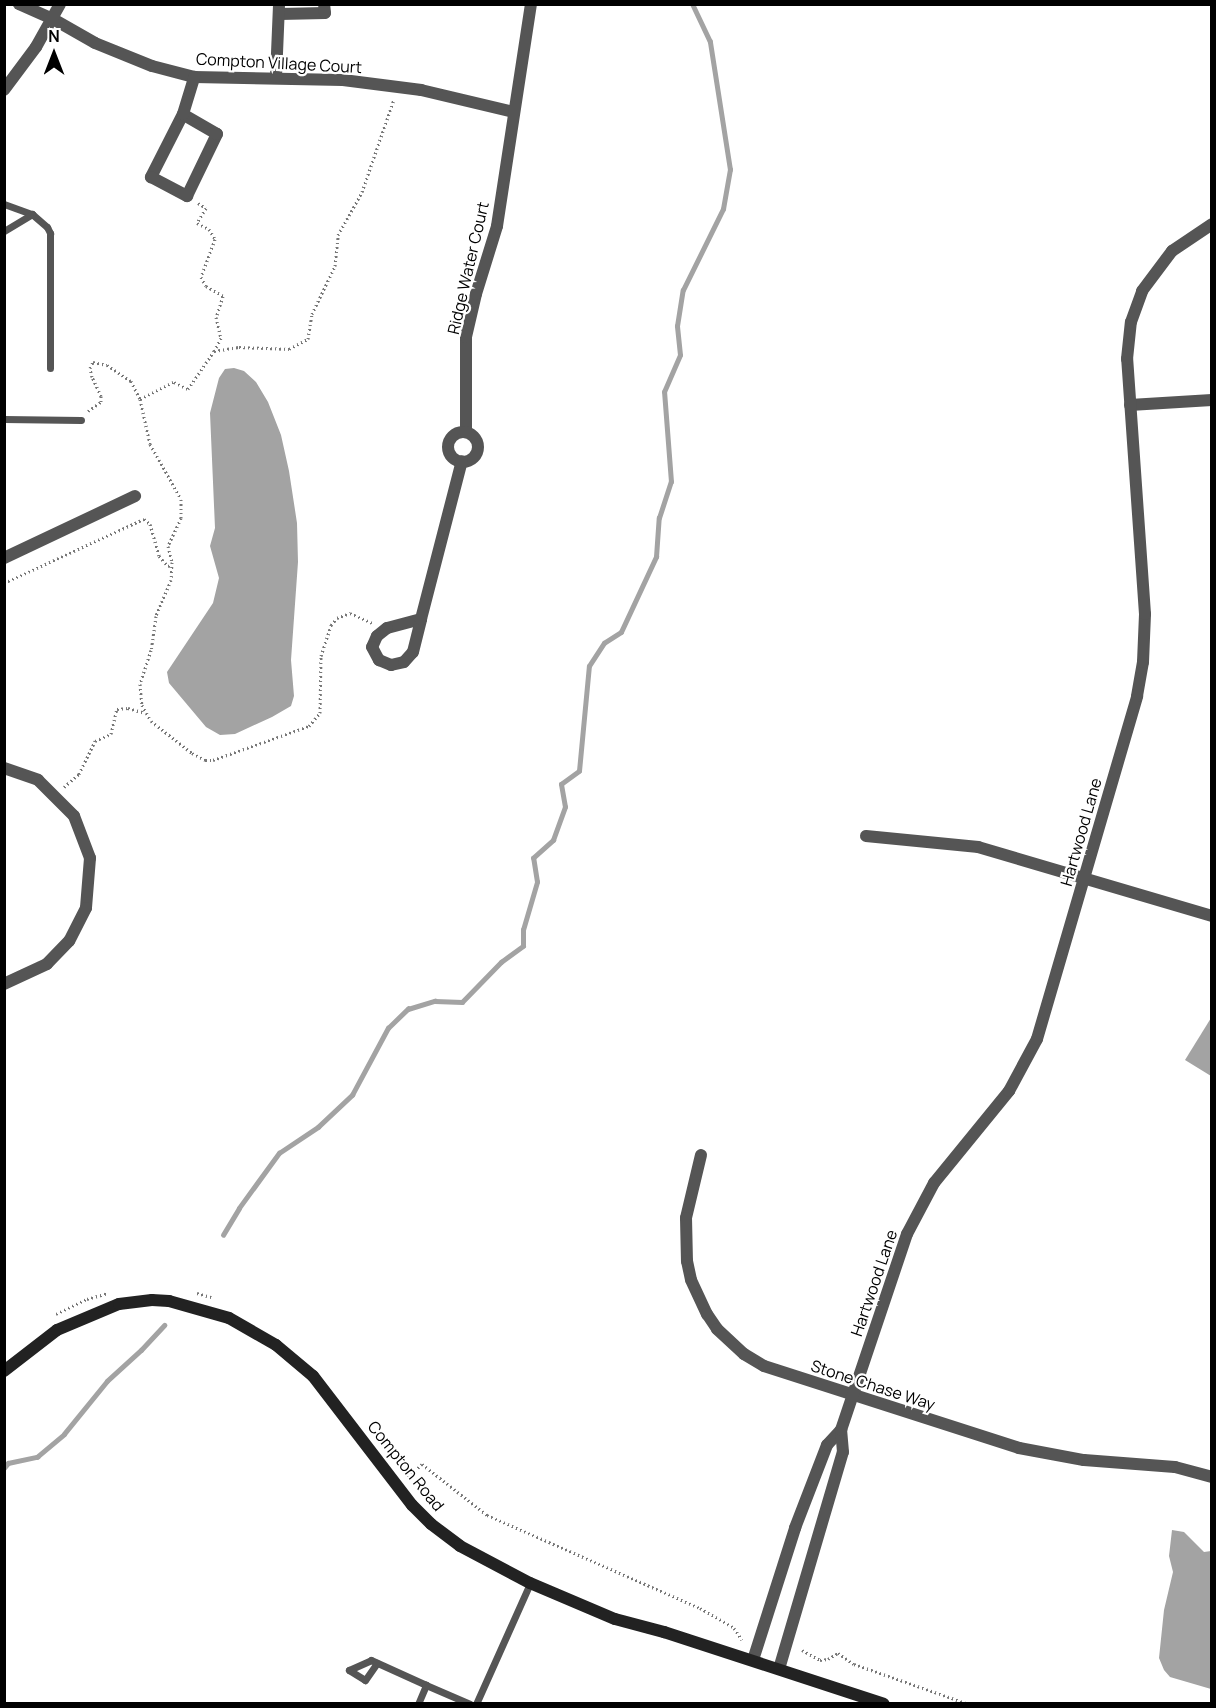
<!DOCTYPE html>
<style>
body{margin:0}
#map{position:relative;width:1216px;height:1708px;overflow:hidden;background:#fff;font-family:Manrope,sans-serif}
div>[style]{position:absolute}
[style*='--x']{left:calc(var(--x)*1px);top:calc(var(--y)*1px);width:calc(var(--w)*1px);rotate:calc(var(--a)*1deg)}
.water>*{inset:0;background:#a3a3a3}
.stream>*{height:4.5px;margin:-2.25px;padding:0 2.25px;transform-origin:2.25px;border-radius:2.25px;background:#a3a3a3}
.path>*{height:3px;margin-top:-1.5px;transform-origin:0;background:repeating-linear-gradient(90deg,#777 0 1.5px,transparent 0 4.5px)}
.lane>*{height:7px;margin:-3.5px;padding:0 3.5px;transform-origin:3.5px;border-radius:3.5px;background:#555}
.street>*{height:12px;margin:-6px;padding:0 6px;transform-origin:6px;border-radius:6px;background:#555}
.street>.ring{margin:-6px;padding:0;box-sizing:content-box;background:none;border:12px solid #555;border-radius:50%}
.secondary>*{height:12px;margin:-6px;padding:0 6px;transform-origin:6px;border-radius:6px;background:#222}
span{translate:-50% -50%;white-space:nowrap;text-align:center;line-height:1.15;-webkit-text-stroke:4.5px #fff;paint-order:stroke}
.street-label{font-size:16px;color:#000}
.frame{position:absolute;inset:0;border:6px solid #000;pointer-events:none}
.north{position:absolute;left:24px;top:24px;width:60px;height:60px;-webkit-text-stroke:4px #fff;paint-order:stroke;rotate:0deg;font-size:16px;font-weight:700;line-height:24px;text-align:center;color:#000}
.north::after{content:'';display:block;margin:auto;width:21px;height:27px;background:#000;clip-path:polygon(50% 0,100% 100%,50% 72%,0 100%)}
</style>
<div id="map">
<div class="water">
<i style="clip-path:polygon(234px 368px,244px 371px,256px 382px,268px 402px,281px 435px,289px 471px,297px 523px,298px 562px,291px 660px,294px 696px,291px 706px,272px 717px,235px 734px,220px 735px,206px 727px,169px 683px,167px 672px,213px 603px,219px 578px,210px 546px,215px 528px,210px 413px,219px 378px,225px 369px)"></i>
<i style="clip-path:polygon(1211px 1018px,1211px 1076px,1185px 1060px)"></i>
<i style="clip-path:polygon(1172px 1530px,1184px 1532px,1204px 1552px,1211px 1551px,1211px 1689px,1170px 1677px,1164px 1670px,1159px 1658px,1164px 1610px,1173px 1572px,1169px 1556px)"></i>
</div>
<div class="stream">
<i style="--x:223;--y:1235;--w:31;--a:-59"></i>
<i style="--x:239;--y:1208;--w:68;--a:-54"></i>
<i style="--x:279;--y:1153;--w:47;--a:-33.7"></i>
<i style="--x:318;--y:1127;--w:47;--a:-43.3"></i>
<i style="--x:352;--y:1095;--w:76;--a:-61.8"></i>
<i style="--x:388;--y:1028;--w:28;--a:-44"></i>
<i style="--x:408;--y:1009;--w:28;--a:-17"></i>
<i style="--x:435;--y:1001;--w:27;--a:2"></i>
<i style="--x:462;--y:1002;--w:56;--a:-45.7"></i>
<i style="--x:501;--y:962;--w:27;--a:-36"></i>
<i style="--x:523;--y:946;--w:16;--a:-90"></i>
<i style="--x:523;--y:930;--w:50;--a:-73.7"></i>
<i style="--x:537;--y:882;--w:24;--a:-99"></i>
<i style="--x:533;--y:858;--w:27;--a:-42"></i>
<i style="--x:553;--y:840;--w:35;--a:-70"></i>
<i style="--x:565;--y:807;--w:23;--a:-100"></i>
<i style="--x:561;--y:784;--w:22;--a:-36"></i>
<i style="--x:579;--y:771;--w:105;--a:-84.6"></i>
<i style="--x:589;--y:666;--w:27;--a:-57"></i>
<i style="--x:604;--y:643;--w:20;--a:-33"></i>
<i style="--x:621;--y:632;--w:83;--a:-65"></i>
<i style="--x:656;--y:557;--w:39;--a:-86"></i>
<i style="--x:659;--y:518;--w:38;--a:-72"></i>
<i style="--x:671;--y:482;--w:90;--a:-94.4"></i>
<i style="--x:664;--y:392;--w:40;--a:-66.6"></i>
<i style="--x:680;--y:355;--w:29;--a:-96"></i>
<i style="--x:677;--y:326;--w:36;--a:-81"></i>
<i style="--x:683;--y:290;--w:90;--a:-63.7"></i>
<i style="--x:723;--y:209;--w:40;--a:-80"></i>
<i style="--x:730;--y:170;--w:130;--a:-98.9"></i>
<i style="--x:710;--y:42;--w:42;--a:-115.3"></i>
<i style="--x:4;--y:1468;--w:6;--a:-51"></i>
<i style="--x:8;--y:1463;--w:30;--a:-12"></i>
<i style="--x:37;--y:1457;--w:35;--a:-40"></i>
<i style="--x:64;--y:1434;--w:68;--a:-50.9"></i>
<i style="--x:107;--y:1381;--w:46;--a:-42.4"></i>
<i style="--x:141;--y:1350;--w:34;--a:-47"></i>
</div>
<div class="path">
<i style="--x:198;--y:203;--w:9;--a:32"></i>
<i style="--x:206;--y:208;--w:17;--a:121"></i>
<i style="--x:197;--y:223;--w:13;--a:27"></i>
<i style="--x:209;--y:229;--w:12;--a:59"></i>
<i style="--x:215;--y:239;--w:40;--a:110.2"></i>
<i style="--x:201;--y:277;--w:10;--a:61"></i>
<i style="--x:206;--y:286;--w:20;--a:30"></i>
<i style="--x:223;--y:296;--w:22;--a:108"></i>
<i style="--x:216;--y:317;--w:22;--a:77"></i>
<i style="--x:221;--y:338;--w:15;--a:118"></i>
<i style="--x:214;--y:351;--w:25;--a:-9"></i>
<i style="--x:239;--y:347;--w:50;--a:2.3"></i>
<i style="--x:289;--y:349;--w:21;--a:-28"></i>
<i style="--x:308;--y:339;--w:25;--a:-81"></i>
<i style="--x:312;--y:314;--w:53;--a:-64.4"></i>
<i style="--x:335;--y:266;--w:31;--a:-84"></i>
<i style="--x:338;--y:235;--w:49;--a:-60.8"></i>
<i style="--x:362;--y:192;--w:98;--a:-71"></i>
<i style="--x:140;--y:399;--w:38;--a:-27"></i>
<i style="--x:174;--y:382;--w:16;--a:27"></i>
<i style="--x:188;--y:389;--w:46;--a:-55.6"></i>
<i style="--x:88;--y:411;--w:16;--a:-35"></i>
<i style="--x:101;--y:402;--w:6;--a:-90"></i>
<i style="--x:101;--y:396;--w:21;--a:-115"></i>
<i style="--x:92;--y:377;--w:9;--a:-103"></i>
<i style="--x:90;--y:368;--w:7;--a:-63"></i>
<i style="--x:93;--y:362;--w:14;--a:12"></i>
<i style="--x:107;--y:365;--w:29;--a:34"></i>
<i style="--x:131;--y:381;--w:20;--a:63"></i>
<i style="--x:140;--y:399;--w:46;--a:77.5"></i>
<i style="--x:150;--y:444;--w:63;--a:60.6"></i>
<i style="--x:181;--y:499;--w:19;--a:90"></i>
<i style="--x:181;--y:518;--w:31;--a:115"></i>
<i style="--x:168;--y:546;--w:16;--a:76"></i>
<i style="--x:172;--y:562;--w:18;--a:93"></i>
<i style="--x:171;--y:580;--w:39;--a:113"></i>
<i style="--x:156;--y:616;--w:34;--a:98"></i>
<i style="--x:151;--y:650;--w:36;--a:108"></i>
<i style="--x:140;--y:684;--w:21;--a:85"></i>
<i style="--x:142;--y:705;--w:18;--a:61"></i>
<i style="--x:151;--y:721;--w:52;--a:38"></i>
<i style="--x:192;--y:753;--w:15;--a:28"></i>
<i style="--x:205;--y:760;--w:8;--a:0"></i>
<i style="--x:213;--y:760;--w:102;--a:-19.5"></i>
<i style="--x:309;--y:726;--w:17;--a:-50"></i>
<i style="--x:320;--y:713;--w:57;--a:-89"></i>
<i style="--x:321;--y:656;--w:33;--a:-72"></i>
<i style="--x:331;--y:625;--w:9;--a:-49"></i>
<i style="--x:337;--y:618;--w:14;--a:-21"></i>
<i style="--x:350;--y:613;--w:24;--a:24"></i>
<i style="--x:4;--y:583;--w:154;--a:-24.6"></i>
<i style="--x:144;--y:519;--w:8;--a:40"></i>
<i style="--x:150;--y:524;--w:33;--a:74"></i>
<i style="--x:159;--y:556;--w:13;--a:48"></i>
<i style="--x:168;--y:566;--w:4;--a:-14"></i>
<i style="--x:64;--y:787;--w:20;--a:-41"></i>
<i style="--x:79;--y:774;--w:37;--a:-64"></i>
<i style="--x:95;--y:741;--w:17;--a:-24"></i>
<i style="--x:111;--y:734;--w:26;--a:-77"></i>
<i style="--x:117;--y:709;--w:11;--a:-5"></i>
<i style="--x:128;--y:708;--w:18;--a:16"></i>
<i style="--x:197;--y:1293;--w:15;--a:16"></i>
<i style="--x:56;--y:1314;--w:34;--a:-26"></i>
<i style="--x:87;--y:1299;--w:22;--a:-16"></i>
<i style="--x:408;--y:1477;--w:19;--a:-43"></i>
<i style="--x:422;--y:1464;--w:83;--a:38.1"></i>
<i style="--x:487;--y:1515;--w:232;--a:23.6"></i>
<i style="--x:700;--y:1608;--w:39;--a:30"></i>
<i style="--x:734;--y:1628;--w:14;--a:56"></i>
<i style="--x:802;--y:1650;--w:21;--a:29"></i>
<i style="--x:820;--y:1660;--w:8;--a:-7"></i>
<i style="--x:828;--y:1659;--w:12;--a:-31"></i>
<i style="--x:838;--y:1653;--w:19;--a:35"></i>
<i style="--x:854;--y:1664;--w:122;--a:19.2"></i>
</div>
<div class="lane">
<i style="--x:4;--y:204;--w:30;--a:20"></i>
<i style="--x:32;--y:214;--w:20;--a:41"></i>
<i style="--x:47;--y:227;--w:7;--a:63"></i>
<i style="--x:50;--y:233;--w:135;--a:90"></i>
<i style="--x:4;--y:231;--w:33;--a:-31"></i>
<i style="--x:4;--y:419;--w:77;--a:0.7"></i>
<i style="--x:377;--y:1663;--w:21;--a:125"></i>
<i style="--x:365;--y:1680;--w:19;--a:-148"></i>
<i style="--x:349;--y:1670;--w:24;--a:-24"></i>
<i style="--x:371;--y:1660;--w:60;--a:24.4"></i>
<i style="--x:418;--y:1704;--w:21;--a:-67"></i>
<i style="--x:426;--y:1685;--w:48;--a:23.4"></i>
<i style="--x:476;--y:1704;--w:133;--a:-65.9"></i>
</div>
<div class="street">
<i style="--x:19;--y:4;--w:37;--a:24"></i>
<i style="--x:53;--y:19;--w:48;--a:29.7"></i>
<i style="--x:95;--y:43;--w:61;--a:22"></i>
<i style="--x:152;--y:66;--w:43;--a:14.7"></i>
<i style="--x:194;--y:77;--w:149;--a:1.2"></i>
<i style="--x:343;--y:80;--w:79;--a:7.3"></i>
<i style="--x:421;--y:90;--w:95;--a:13.4"></i>
<i style="--x:280;--y:14;--w:45;--a:-1.3"></i>
<i style="--x:325;--y:13;--w:9;--a:-96"></i>
<i style="--x:276;--y:77;--w:73;--a:-87.6"></i>
<i style="--x:4;--y:90;--w:54;--a:-53.3"></i>
<i style="--x:36;--y:47;--w:49;--a:-60.8"></i>
<i style="--x:183;--y:114;--w:71;--a:116.9"></i>
<i style="--x:151;--y:177;--w:41;--a:27.8"></i>
<i style="--x:187;--y:196;--w:69;--a:-64.2"></i>
<i style="--x:217;--y:134;--w:39;--a:-150"></i>
<i style="--x:183;--y:114;--w:39;--a:-73"></i>
<i style="--x:1130;--y:405;--w:82;--a:-3.5"></i>
<i style="--x:466;--y:432;--w:95;--a:-90"></i>
<i style="--x:466;--y:337;--w:44;--a:-76.9"></i>
<i style="--x:476;--y:294;--w:71;--a:-72.8"></i>
<i style="--x:497;--y:226;--w:225;--a:-81.3"></i>
<i class="ring" style="left:448px;top:432px;width:18px;height:18px"></i>
<i style="--x:4;--y:558;--w:145;--a:-25.3"></i>
<i style="--x:421;--y:619;--w:35;--a:165"></i>
<i style="--x:387;--y:628;--w:13;--a:141"></i>
<i style="--x:377;--y:636;--w:12;--a:114"></i>
<i style="--x:372;--y:647;--w:15;--a:62"></i>
<i style="--x:379;--y:660;--w:13;--a:23"></i>
<i style="--x:391;--y:665;--w:13;--a:-13"></i>
<i style="--x:404;--y:662;--w:13;--a:-48"></i>
<i style="--x:413;--y:652;--w:34;--a:-76"></i>
<i style="--x:421;--y:619;--w:163;--a:-75.5"></i>
<i style="--x:4;--y:768;--w:36;--a:19"></i>
<i style="--x:38;--y:780;--w:51;--a:45"></i>
<i style="--x:74;--y:816;--w:45;--a:69.1"></i>
<i style="--x:90;--y:858;--w:50;--a:94.6"></i>
<i style="--x:86;--y:908;--w:37;--a:117"></i>
<i style="--x:69;--y:941;--w:32;--a:134"></i>
<i style="--x:47;--y:964;--w:47;--a:155.1"></i>
<i style="--x:866;--y:836;--w:113;--a:5.6"></i>
<i style="--x:978;--y:847;--w:244;--a:16.4"></i>
<i style="--x:701;--y:1155;--w:65;--a:103.4"></i>
<i style="--x:686;--y:1218;--w:43;--a:88.7"></i>
<i style="--x:687;--y:1261;--w:19;--a:78"></i>
<i style="--x:691;--y:1280;--w:38;--a:65"></i>
<i style="--x:707;--y:1314;--w:18;--a:56"></i>
<i style="--x:717;--y:1329;--w:37;--a:43"></i>
<i style="--x:744;--y:1354;--w:23;--a:31"></i>
<i style="--x:764;--y:1366;--w:268;--a:17.8"></i>
<i style="--x:1019;--y:1448;--w:66;--a:10.5"></i>
<i style="--x:1084;--y:1460;--w:91;--a:4.4"></i>
<i style="--x:1175;--y:1467;--w:38;--a:15"></i>
<i style="--x:753;--y:1660;--w:139;--a:-72.3"></i>
<i style="--x:795;--y:1528;--w:89;--a:-68.9"></i>
<i style="--x:827;--y:1445;--w:21;--a:-47"></i>
<i style="--x:779;--y:1669;--w:226;--a:-73.6"></i>
<i style="--x:843;--y:1452;--w:22;--a:-95"></i>
<i style="--x:841;--y:1430;--w:207;--a:-71.4"></i>
<i style="--x:907;--y:1234;--w:58;--a:-62.1"></i>
<i style="--x:934;--y:1183;--w:119;--a:-50.8"></i>
<i style="--x:1009;--y:1091;--w:59;--a:-61.7"></i>
<i style="--x:1037;--y:1039;--w:357;--a:-73.7"></i>
<i style="--x:1137;--y:696;--w:35;--a:-80"></i>
<i style="--x:1143;--y:662;--w:48;--a:-87.6"></i>
<i style="--x:1145;--y:614;--w:256;--a:-94"></i>
<i style="--x:1127;--y:359;--w:37;--a:-84"></i>
<i style="--x:1131;--y:322;--w:33;--a:-70"></i>
<i style="--x:1142;--y:291;--w:50;--a:-53.1"></i>
<i style="--x:1172;--y:251;--w:48;--a:-34"></i>
</div>
<div class="secondary">
<i style="--x:4;--y:1371;--w:67;--a:-37.7"></i>
<i style="--x:57;--y:1330;--w:67;--a:-22.8"></i>
<i style="--x:119;--y:1304;--w:33;--a:-7"></i>
<i style="--x:152;--y:1300;--w:17;--a:3"></i>
<i style="--x:169;--y:1301;--w:62;--a:15.8"></i>
<i style="--x:229;--y:1318;--w:54;--a:29.9"></i>
<i style="--x:276;--y:1345;--w:48;--a:40"></i>
<i style="--x:313;--y:1376;--w:163;--a:52.5"></i>
<i style="--x:412;--y:1505;--w:27;--a:45"></i>
<i style="--x:431;--y:1524;--w:36;--a:37"></i>
<i style="--x:460;--y:1546;--w:79;--a:27.9"></i>
<i style="--x:530;--y:1583;--w:92;--a:23"></i>
<i style="--x:615;--y:1619;--w:51;--a:14.9"></i>
<i style="--x:664;--y:1632;--w:231;--a:18.1"></i>
</div>
<div class="street-label">
<span style="left:279px;top:63px;rotate:3deg">Compton Village Court</span>
<span style="left:468px;top:268px;rotate:-77deg">Ridge Water Court</span>
<span style="left:1081px;top:832px;rotate:-74deg">Hartwood Lane</span>
<span style="left:874px;top:1283px;rotate:-71deg">Hartwood Lane</span>
<span style="left:873px;top:1385px;rotate:18deg">Stone Chase Way</span>
<span style="left:406px;top:1466px;rotate:51deg">Compton Road</span>
</div>
<div class="frame"></div>
<div class="north">N</div>
</div>
